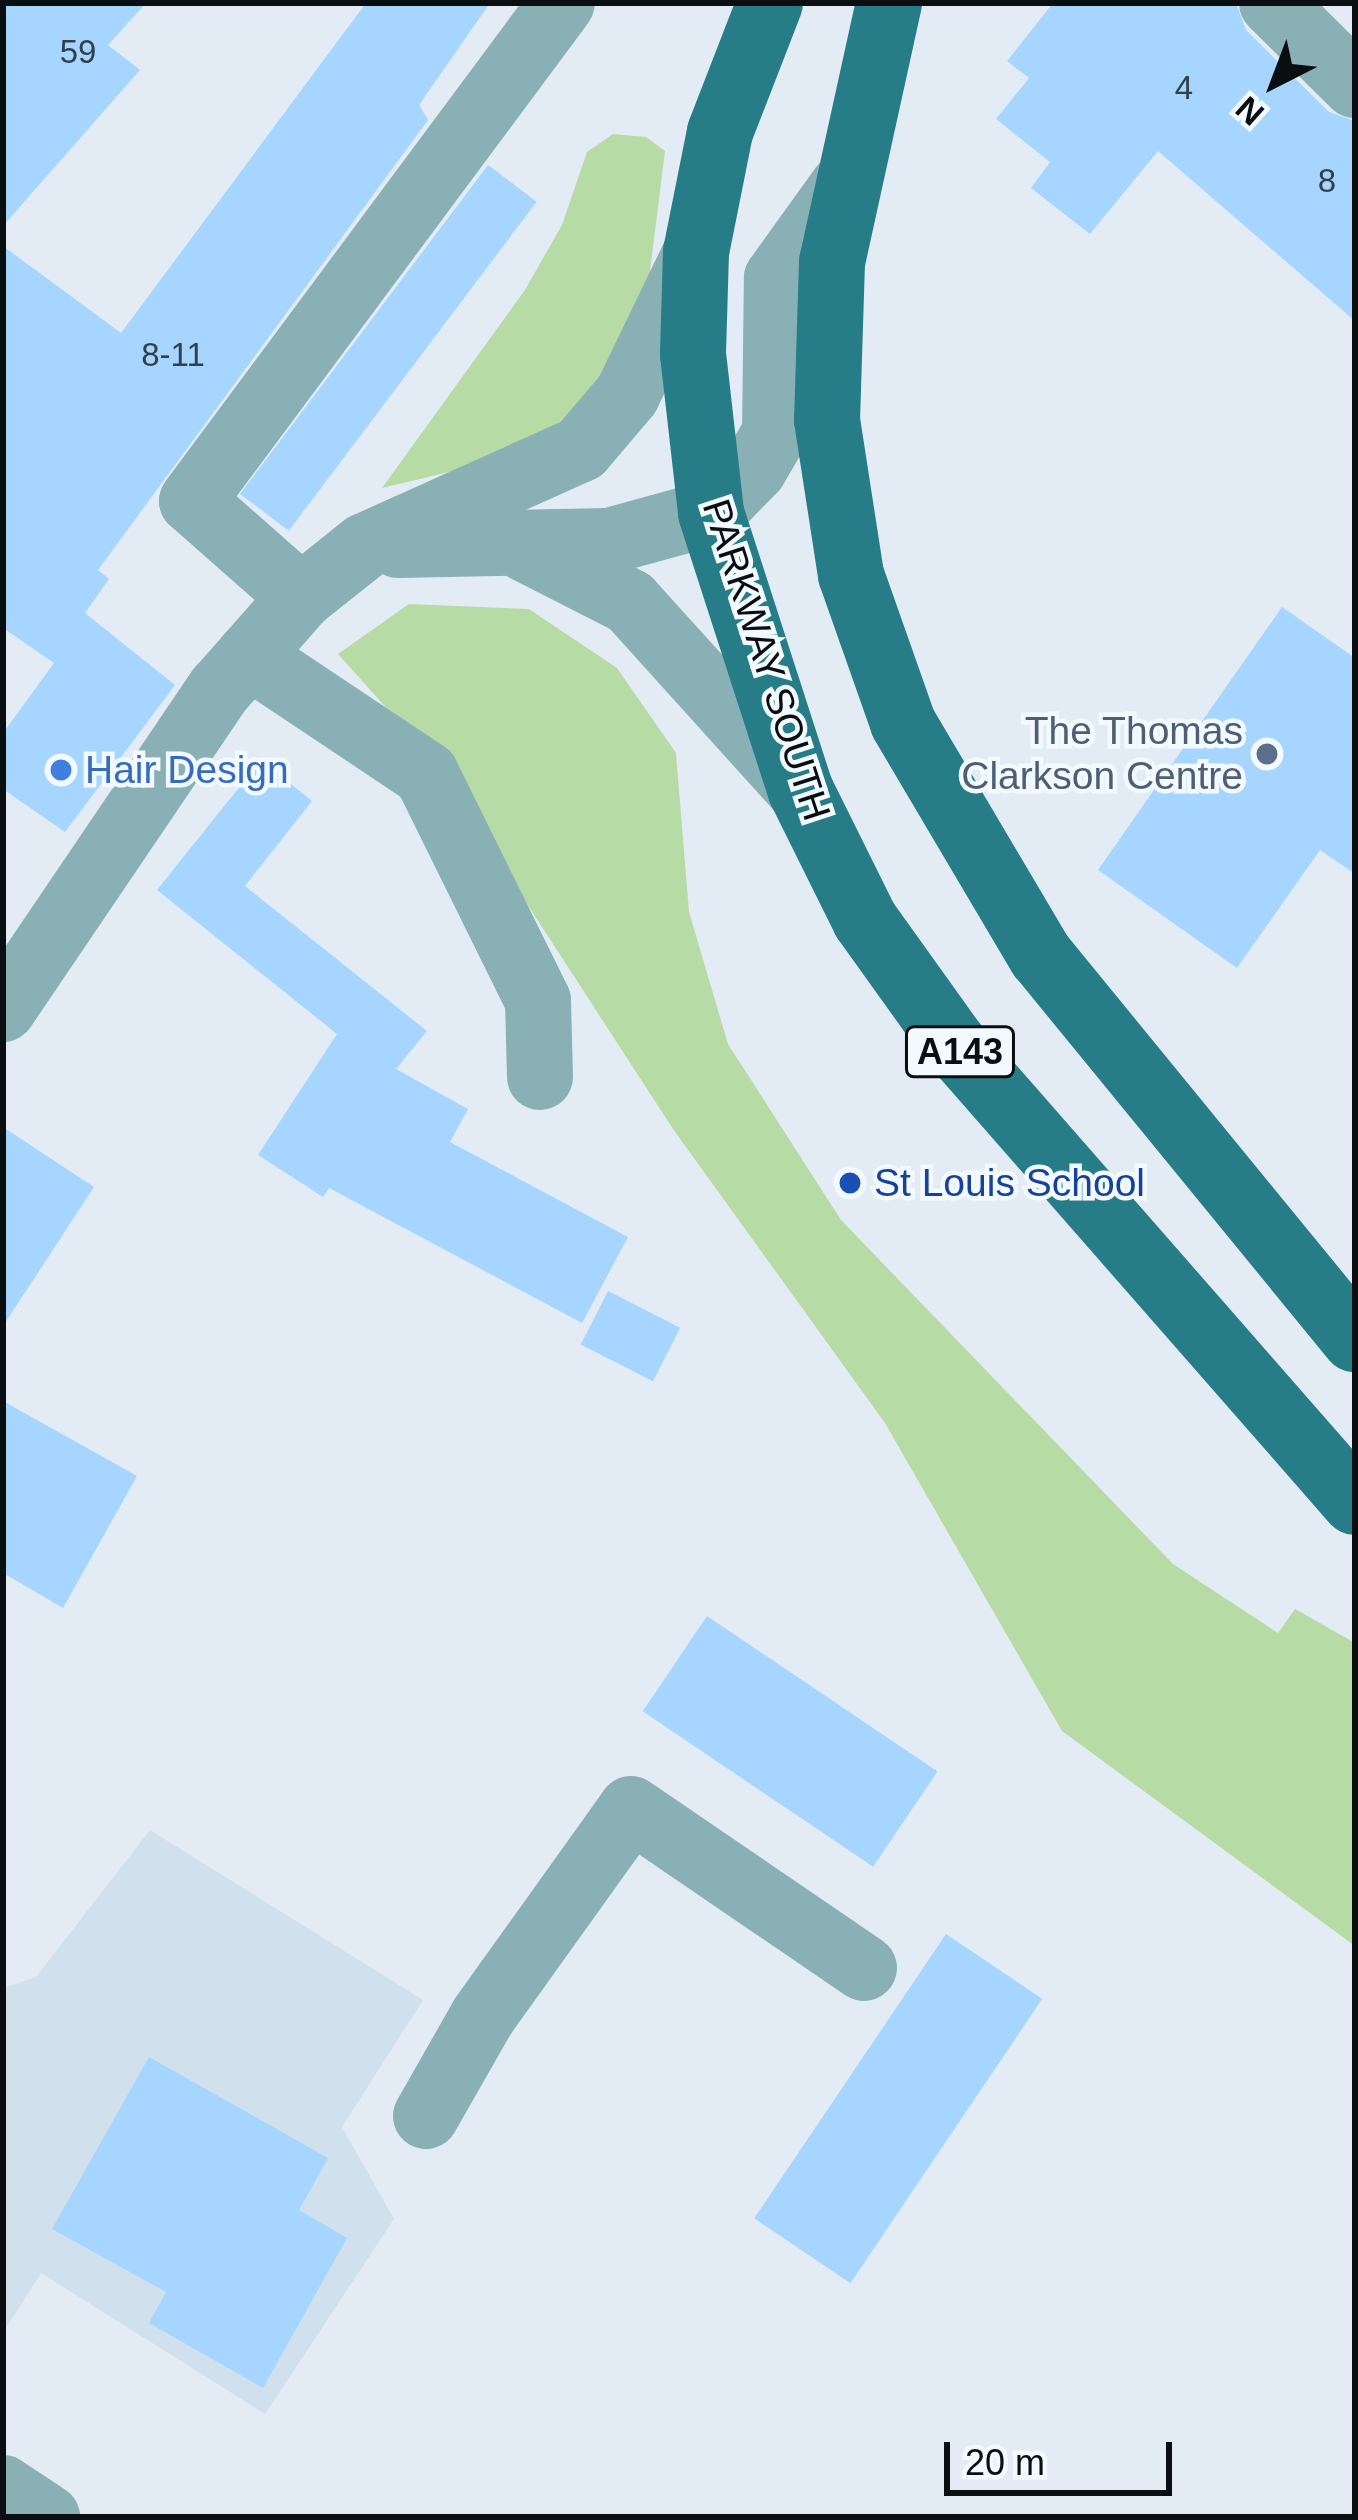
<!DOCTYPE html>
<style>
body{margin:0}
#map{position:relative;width:1358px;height:2520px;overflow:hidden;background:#e3ecf4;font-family:Arial,sans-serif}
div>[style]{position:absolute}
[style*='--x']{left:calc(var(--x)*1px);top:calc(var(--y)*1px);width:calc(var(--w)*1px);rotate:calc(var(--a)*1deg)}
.built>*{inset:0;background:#d1e0ed}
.green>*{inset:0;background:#b7dba5}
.building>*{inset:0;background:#a6d6ff;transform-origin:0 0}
.street>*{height:66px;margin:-33px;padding:0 33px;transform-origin:33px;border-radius:33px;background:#89b0b5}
.primary>*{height:66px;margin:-33px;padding:0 33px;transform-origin:33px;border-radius:33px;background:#277d87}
.dots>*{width:33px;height:33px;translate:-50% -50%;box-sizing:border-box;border:6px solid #f2f9ff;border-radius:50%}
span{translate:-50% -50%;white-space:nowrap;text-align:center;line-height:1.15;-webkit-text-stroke:9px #f2f9ff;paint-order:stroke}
.number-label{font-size:33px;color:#32404c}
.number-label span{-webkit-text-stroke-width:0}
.shield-label span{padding:3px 9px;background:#f2f9ff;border:3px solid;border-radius:9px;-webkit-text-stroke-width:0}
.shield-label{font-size:36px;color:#0b0e11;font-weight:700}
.street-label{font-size:39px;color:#0b0e11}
.service-label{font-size:39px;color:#4e5e75}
.right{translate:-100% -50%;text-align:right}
.shop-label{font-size:39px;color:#366cbe}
.left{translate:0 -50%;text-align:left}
.transit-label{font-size:39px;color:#164399}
.frame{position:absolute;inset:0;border:6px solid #0b0e11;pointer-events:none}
.north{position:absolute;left:1214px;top:24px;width:120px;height:120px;-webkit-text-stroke:9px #f2f9ff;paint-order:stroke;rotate:222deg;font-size:33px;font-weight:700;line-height:48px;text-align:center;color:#0b0e11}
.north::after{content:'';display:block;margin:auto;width:42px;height:54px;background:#0b0e11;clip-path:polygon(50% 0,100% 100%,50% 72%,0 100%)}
.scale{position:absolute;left:944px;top:2442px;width:228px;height:54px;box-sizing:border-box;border:6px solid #0b0e11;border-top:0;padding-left:15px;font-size:36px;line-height:42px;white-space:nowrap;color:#0b0e11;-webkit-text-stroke:9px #f2f9ff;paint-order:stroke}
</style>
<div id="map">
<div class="built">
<i style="clip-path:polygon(150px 1830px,423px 2000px,342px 2127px,394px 2219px,265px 2414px,41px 2273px,3px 2333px,3px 1988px,36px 1977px)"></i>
</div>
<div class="green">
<i style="clip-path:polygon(613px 134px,646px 137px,665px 151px,647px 295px,582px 411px,508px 458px,382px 488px,525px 290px,562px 225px,587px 152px)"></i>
<i style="clip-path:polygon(409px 604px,529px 609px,617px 668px,676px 753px,689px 912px,728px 1044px,841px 1220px,1173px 1564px,1278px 1633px,1295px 1609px,1355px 1643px,1355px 1946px,1062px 1731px,885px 1423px,673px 1129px,435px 762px,338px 654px)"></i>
</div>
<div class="building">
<i style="clip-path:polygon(3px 3px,146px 3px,108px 45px,140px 70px,3px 226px)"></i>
<i style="clip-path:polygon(366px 3px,490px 3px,419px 105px,428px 120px,98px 570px,109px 579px,85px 613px,175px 685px,65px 832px,3px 789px,3px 733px,54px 663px,3px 628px,3px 246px,121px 333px)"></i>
<i style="clip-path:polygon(1053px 3px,1236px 3px,1246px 30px,1329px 112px,1355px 121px,1355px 321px,1158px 151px,1090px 234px,1031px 188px,1050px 162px,996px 119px,1029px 78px,1007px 61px)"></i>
<i style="left:488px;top:165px;width:61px;height:412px;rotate:37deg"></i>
<i style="clip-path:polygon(1282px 607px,1355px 658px,1355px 874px,1320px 850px,1237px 968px,1098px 870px)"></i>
<i style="clip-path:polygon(261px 760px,312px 801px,245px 886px,427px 1031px,396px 1069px,468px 1109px,450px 1142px,628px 1237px,582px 1323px,329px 1188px,323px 1197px,258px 1155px,337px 1034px,157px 890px)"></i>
<i style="clip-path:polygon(3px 1127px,94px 1187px,3px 1326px)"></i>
<i style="left:608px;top:1291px;width:81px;height:60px;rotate:27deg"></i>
<i style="clip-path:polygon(3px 1401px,137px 1476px,63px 1608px,3px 1573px)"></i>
<i style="left:707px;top:1616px;width:278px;height:115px;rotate:34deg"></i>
<i style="left:946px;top:1934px;width:116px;height:343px;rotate:34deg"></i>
<i style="clip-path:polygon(149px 2057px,328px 2158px,299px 2210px,347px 2238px,263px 2388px,149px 2323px,166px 2292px,52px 2229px)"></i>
</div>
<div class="street">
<i style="--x:1272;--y:3;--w:117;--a:44.7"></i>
<i style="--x:398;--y:545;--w:211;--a:-1.1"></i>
<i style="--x:609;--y:541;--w:106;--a:-15.4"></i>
<i style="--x:711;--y:513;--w:62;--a:-45.7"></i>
<i style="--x:754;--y:469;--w:42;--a:-59.7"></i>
<i style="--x:775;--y:433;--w:155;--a:-89.3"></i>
<i style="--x:777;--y:278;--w:113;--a:-54.3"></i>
<i style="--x:524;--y:548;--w:119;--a:27"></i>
<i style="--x:630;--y:602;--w:255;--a:47.9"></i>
<i style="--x:301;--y:597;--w:145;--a:-138.6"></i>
<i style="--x:192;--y:501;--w:620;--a:-53.39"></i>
<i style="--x:249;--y:656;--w:213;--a:33.7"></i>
<i style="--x:426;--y:774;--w:253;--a:63.7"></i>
<i style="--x:538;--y:1001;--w:76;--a:88.5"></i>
<i style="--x:3;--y:1009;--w:387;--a:-55.9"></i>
<i style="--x:220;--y:689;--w:123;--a:-48.6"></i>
<i style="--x:301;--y:597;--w:82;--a:-38.6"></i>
<i style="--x:365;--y:546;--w:237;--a:-24.2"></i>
<i style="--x:581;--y:449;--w:71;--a:-49.6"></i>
<i style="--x:627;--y:395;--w:159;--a:-64.2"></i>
<i style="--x:426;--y:2116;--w:115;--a:-60.3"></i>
<i style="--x:483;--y:2016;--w:254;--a:-54.4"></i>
<i style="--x:631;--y:1809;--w:282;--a:34.3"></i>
<i style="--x:3;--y:2488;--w:53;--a:33.4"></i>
</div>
<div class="primary">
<i style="--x:770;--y:3;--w:138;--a:111.2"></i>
<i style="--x:720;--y:132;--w:122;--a:101.3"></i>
<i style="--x:696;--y:252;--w:102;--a:91.7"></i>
<i style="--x:693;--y:354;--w:160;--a:83.5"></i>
<i style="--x:711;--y:513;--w:292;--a:72.1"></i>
<i style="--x:801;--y:791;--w:144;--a:63.6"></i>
<i style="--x:865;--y:920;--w:151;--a:54.4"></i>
<i style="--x:953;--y:1043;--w:610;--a:48.79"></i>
<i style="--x:889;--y:3;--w:265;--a:102.4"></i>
<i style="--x:832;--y:262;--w:158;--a:91.8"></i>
<i style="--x:827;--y:420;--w:157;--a:81.2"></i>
<i style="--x:851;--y:575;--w:157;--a:70.6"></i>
<i style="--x:903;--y:723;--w:271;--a:59.4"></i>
<i style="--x:1041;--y:956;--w:495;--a:50.7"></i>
</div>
<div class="dots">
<i style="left:1267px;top:754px;background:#5c6f8a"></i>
<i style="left:61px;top:770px;background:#3f7fe0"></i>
<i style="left:850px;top:1183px;background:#1a4fb4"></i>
</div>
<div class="number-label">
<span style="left:78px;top:52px">59</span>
<span style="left:1184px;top:88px">4</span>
<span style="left:1327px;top:181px">8</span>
<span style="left:173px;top:355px">8-11</span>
</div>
<div class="shield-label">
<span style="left:960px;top:1052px">A143</span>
</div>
<div class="street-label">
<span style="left:766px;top:660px;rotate:72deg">PARKWAY SOUTH</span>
</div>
<div class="service-label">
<span class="right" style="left:1243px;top:754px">The Thomas<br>Clarkson Centre</span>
</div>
<div class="shop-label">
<span class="left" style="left:85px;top:770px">Hair Design</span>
</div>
<div class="transit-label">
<span class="left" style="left:874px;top:1183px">St Louis School</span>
</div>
<div class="frame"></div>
<div class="north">N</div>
<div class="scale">20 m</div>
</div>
